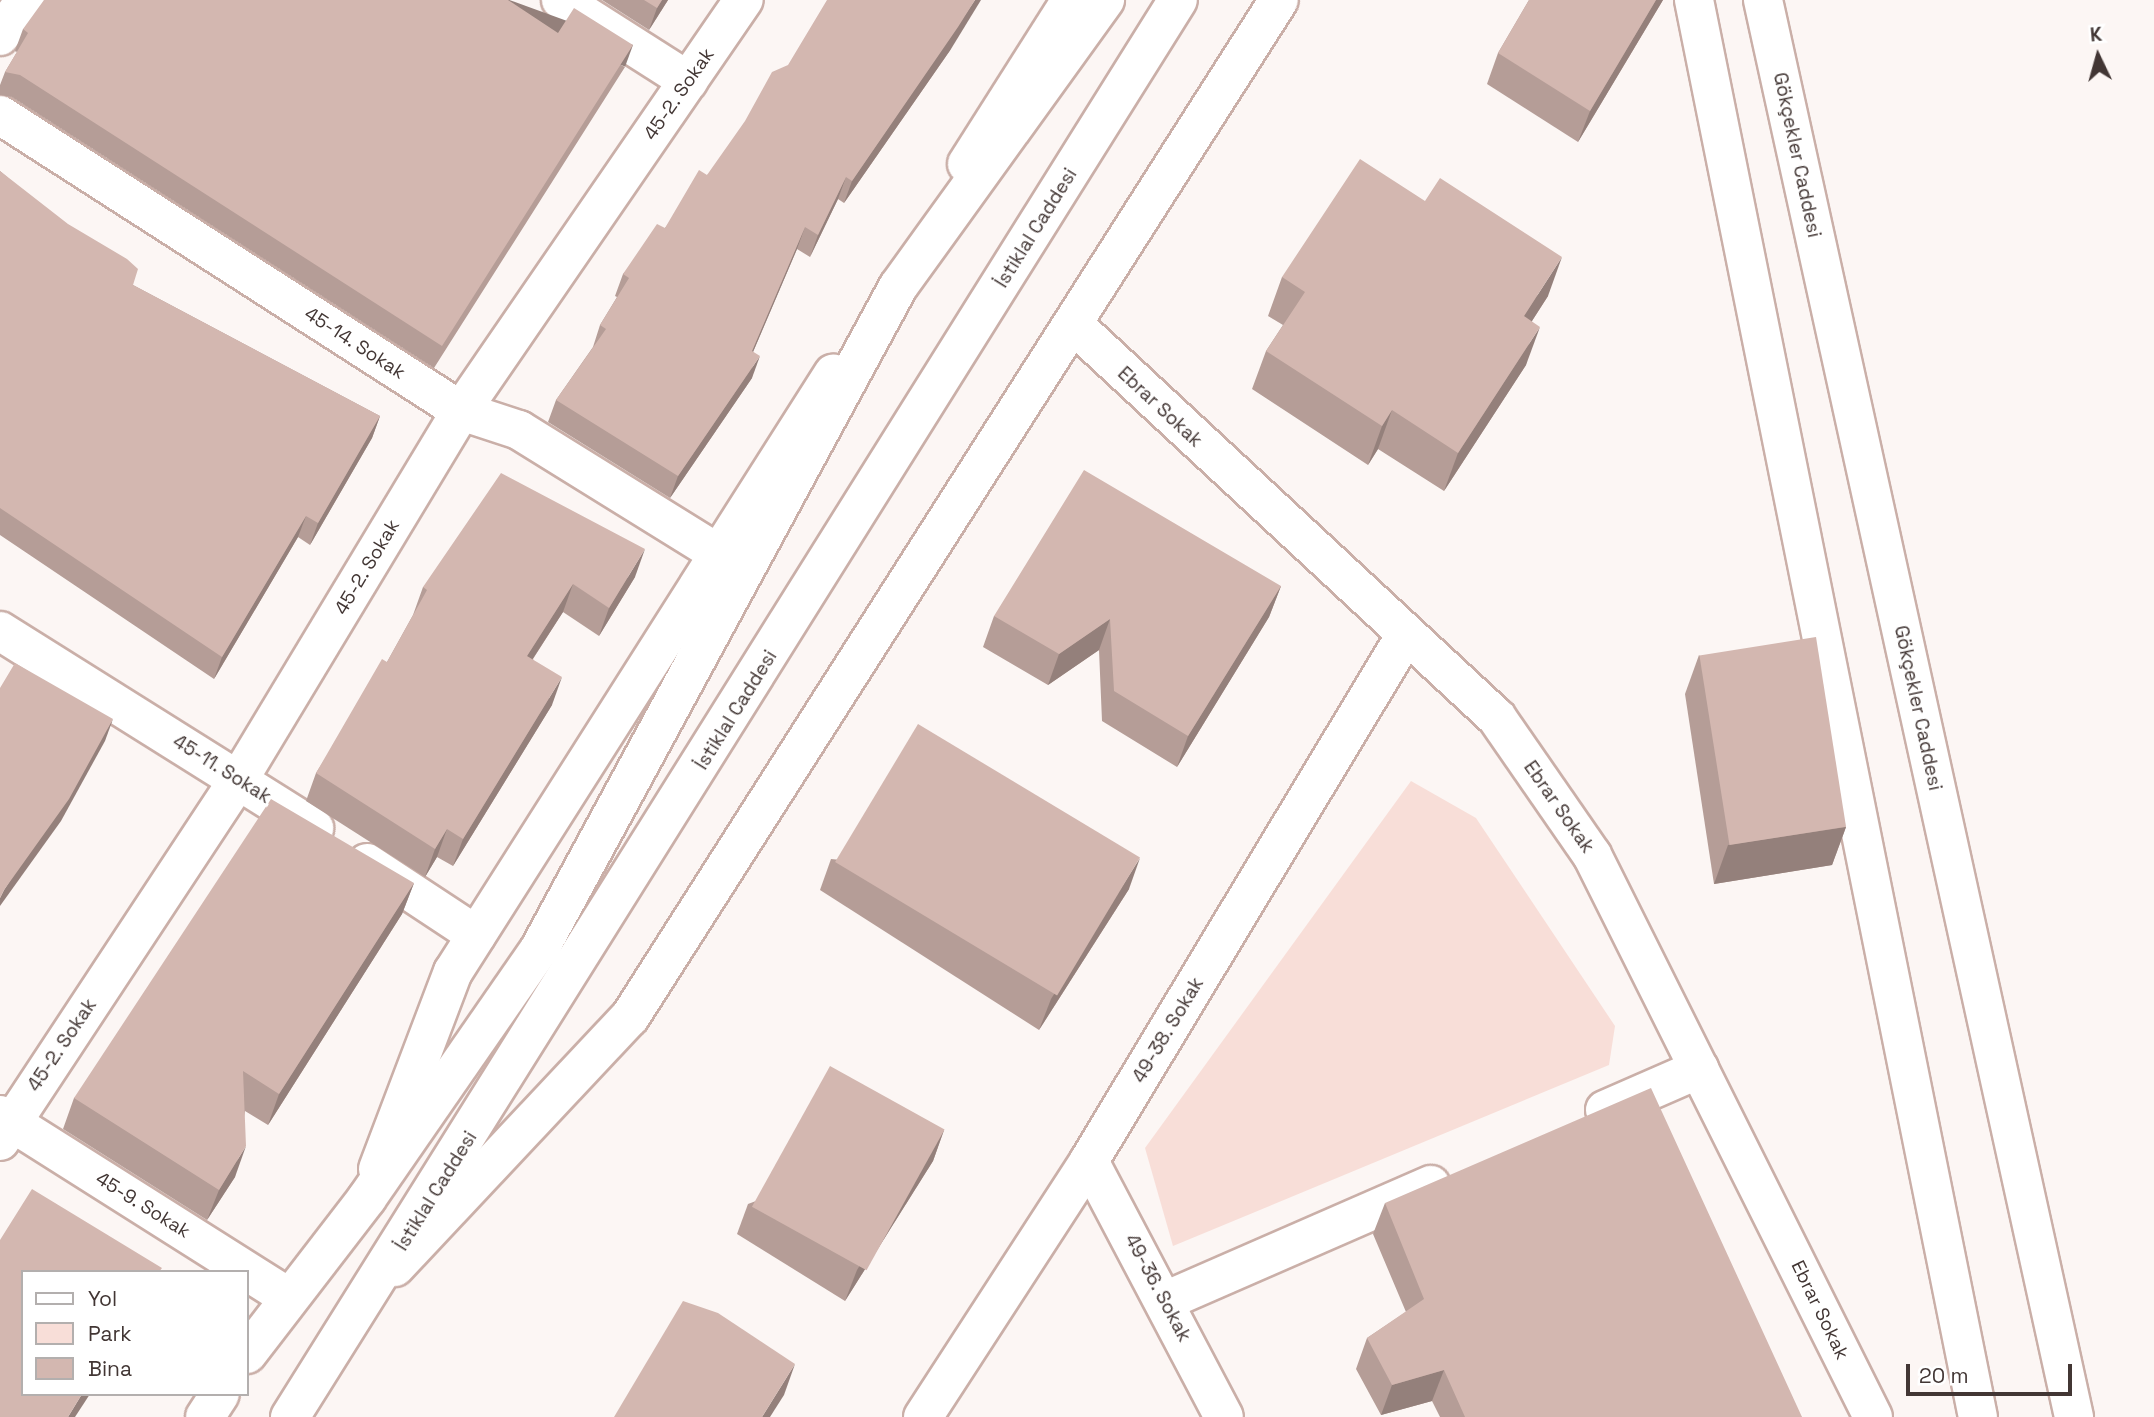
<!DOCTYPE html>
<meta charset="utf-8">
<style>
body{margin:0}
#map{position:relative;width:2154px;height:1417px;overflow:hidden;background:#fcf6f4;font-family:"Space Grotesk",sans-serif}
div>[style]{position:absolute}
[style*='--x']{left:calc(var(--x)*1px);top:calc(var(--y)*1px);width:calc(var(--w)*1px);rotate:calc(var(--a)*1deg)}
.green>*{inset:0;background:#f8ded8}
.roads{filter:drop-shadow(2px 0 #caafa8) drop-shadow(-2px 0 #caafa8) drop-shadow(0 2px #caafa8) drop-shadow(0 -2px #caafa8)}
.minor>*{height:38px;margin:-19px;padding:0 19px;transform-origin:19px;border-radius:19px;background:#fff}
.tertiary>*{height:38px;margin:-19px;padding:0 19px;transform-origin:19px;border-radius:19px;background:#fff}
.secondary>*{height:38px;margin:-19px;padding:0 19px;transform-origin:19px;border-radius:19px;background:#fff}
.primary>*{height:38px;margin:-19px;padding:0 19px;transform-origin:19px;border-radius:19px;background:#fff}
.wall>*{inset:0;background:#b59d97}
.shaded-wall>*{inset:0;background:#94807b;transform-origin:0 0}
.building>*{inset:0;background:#d3b7b0;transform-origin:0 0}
span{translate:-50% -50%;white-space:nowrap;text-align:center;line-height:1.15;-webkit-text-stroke:5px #fff;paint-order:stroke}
.street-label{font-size:19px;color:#423634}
.legend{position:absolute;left:21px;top:1270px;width:228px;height:126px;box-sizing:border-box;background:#fff;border:2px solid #b3afae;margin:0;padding:9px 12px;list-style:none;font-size:21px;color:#423634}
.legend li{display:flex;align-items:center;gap:14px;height:35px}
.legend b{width:35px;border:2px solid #b3afae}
.north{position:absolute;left:2063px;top:21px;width:70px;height:70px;-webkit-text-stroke:5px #fff;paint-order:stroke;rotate:355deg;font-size:19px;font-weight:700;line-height:28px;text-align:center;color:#423634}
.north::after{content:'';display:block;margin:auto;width:24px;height:32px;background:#423634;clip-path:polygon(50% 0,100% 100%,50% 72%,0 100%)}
.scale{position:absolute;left:1906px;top:1364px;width:166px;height:32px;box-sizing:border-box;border:4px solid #423634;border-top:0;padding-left:9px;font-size:21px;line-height:24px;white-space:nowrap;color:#423634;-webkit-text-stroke:5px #fff;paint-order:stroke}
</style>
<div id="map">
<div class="green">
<i style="clip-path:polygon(1411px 781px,1476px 818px,1615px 1026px,1609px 1065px,1173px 1246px,1145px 1148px)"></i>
</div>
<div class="roads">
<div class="minor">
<i style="--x:561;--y:0;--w:151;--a:32.5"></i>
<i style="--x:0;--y:36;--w:44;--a:-55.2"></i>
<i style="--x:0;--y:115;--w:548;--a:32.7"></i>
<i style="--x:461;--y:411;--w:61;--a:18.1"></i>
<i style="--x:519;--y:430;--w:235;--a:31.8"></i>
<i style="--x:1074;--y:325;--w:577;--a:42.89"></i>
<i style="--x:1497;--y:718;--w:167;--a:55.3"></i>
<i style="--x:1592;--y:855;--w:628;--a:63.43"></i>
<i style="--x:0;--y:631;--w:371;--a:32.1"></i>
<i style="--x:367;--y:863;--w:131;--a:33.4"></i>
<i style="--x:1605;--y:1110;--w:103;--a:-23.6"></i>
<i style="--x:0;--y:1115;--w:338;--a:32.3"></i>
<i style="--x:0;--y:1141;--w:434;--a:-56.6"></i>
<i style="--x:239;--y:779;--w:430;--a:-58.9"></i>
<i style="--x:461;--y:411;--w:499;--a:-55.5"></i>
<i style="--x:1089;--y:1161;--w:289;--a:62.2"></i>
<i style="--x:1165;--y:1301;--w:290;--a:-23.6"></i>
<i style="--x:923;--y:1417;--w:305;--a:-57"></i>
<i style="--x:1089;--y:1161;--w:611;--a:-58.94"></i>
</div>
<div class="tertiary">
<i style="--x:967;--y:164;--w:194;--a:-57.6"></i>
<i style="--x:378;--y:1169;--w:211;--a:-69.2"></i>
<i style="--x:453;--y:972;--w:709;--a:-57.57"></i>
<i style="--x:395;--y:1267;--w:343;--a:-46.8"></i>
<i style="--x:630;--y:1017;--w:1206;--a:-57.46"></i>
</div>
<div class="secondary">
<i style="--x:1694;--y:0;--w:1445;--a:78.67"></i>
<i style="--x:1763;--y:0;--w:1451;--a:77.62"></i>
</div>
<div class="primary">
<i style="--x:247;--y:1354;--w:197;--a:-52.4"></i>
<i style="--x:367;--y:1198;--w:304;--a:-55.3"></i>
<i style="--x:540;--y:948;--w:752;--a:-61.56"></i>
<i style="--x:898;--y:287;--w:354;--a:-54.2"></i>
<i style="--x:205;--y:1417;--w:27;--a:-57"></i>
<i style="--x:290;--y:1417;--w:1672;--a:-57.93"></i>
</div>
</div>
<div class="wall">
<i style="clip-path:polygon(602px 0,668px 0,649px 30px)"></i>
<i style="clip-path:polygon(1529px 0,1663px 0,1578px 142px,1487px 84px,1498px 53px)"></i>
<i style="clip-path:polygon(23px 29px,558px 33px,625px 67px,434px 368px,12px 97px,0 95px,0 85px,5px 72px,17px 52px,15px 51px)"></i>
<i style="clip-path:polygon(951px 49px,844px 203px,838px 199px,810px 257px,797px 249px,753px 352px,752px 378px,670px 498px,548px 422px,556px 400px,593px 347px,600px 325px,617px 297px,615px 296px,623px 274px,665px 228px,707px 175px)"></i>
<i style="clip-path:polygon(0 171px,133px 285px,380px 416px,372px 438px,310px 545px,298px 537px,214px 679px,0 535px)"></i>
<i style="clip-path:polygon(1282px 277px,1548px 296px,1532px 321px,1526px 365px,1444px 491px,1378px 449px,1368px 465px,1252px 389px,1266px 351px,1283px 325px,1268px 316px)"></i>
<i style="clip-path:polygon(635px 577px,599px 636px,563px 612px,533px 659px,552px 705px,453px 866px,437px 857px,425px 877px,306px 801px,316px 773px,387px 662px,413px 615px,423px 587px)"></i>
<i style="clip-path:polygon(1281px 586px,1269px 617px,1177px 767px,1102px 721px,1099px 650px,1048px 685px,983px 647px,994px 616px)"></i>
<i style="clip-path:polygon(1699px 655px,1846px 827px,1832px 865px,1714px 884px,1685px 694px)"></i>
<i style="clip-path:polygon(831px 859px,1129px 889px,1039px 1030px,820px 890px)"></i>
<i style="clip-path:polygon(414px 883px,402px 914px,268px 1125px,245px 1111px,235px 1177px,207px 1220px,63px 1129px,74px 1098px)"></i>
<i style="clip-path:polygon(944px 1130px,933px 1161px,845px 1301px,737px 1234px,748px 1204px)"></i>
<i style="clip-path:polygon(1385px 1203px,1802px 1417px,1440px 1417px,1432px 1401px,1381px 1415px,1356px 1369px,1367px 1338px,1406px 1312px,1373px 1234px)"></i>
</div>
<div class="shaded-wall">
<i style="clip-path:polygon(662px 0,668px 0,649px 30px,657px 8px)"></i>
<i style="clip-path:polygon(975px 0,981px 0,951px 49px,844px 203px,852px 181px)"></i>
<i style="clip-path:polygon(1656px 0,1663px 0,1578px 142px,1590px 111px)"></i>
<i style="left:633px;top:45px;width:23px;height:356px;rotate:110deg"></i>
<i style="clip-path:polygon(846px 177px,838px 199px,810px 257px,818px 235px)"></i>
<i style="clip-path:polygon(805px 227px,797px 249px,744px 373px,752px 351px)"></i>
<i style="clip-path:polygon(1562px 257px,1548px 296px,1510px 355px,1524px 316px)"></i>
<i style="clip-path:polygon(1540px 327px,1526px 365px,1444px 491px,1458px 453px)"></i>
<i style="clip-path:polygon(760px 356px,752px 378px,670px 498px,678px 476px)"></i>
<i style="clip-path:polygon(1392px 410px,1378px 449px,1368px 465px,1382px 426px)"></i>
<i style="clip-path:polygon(380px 416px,372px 438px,310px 545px,318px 523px)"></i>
<i style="clip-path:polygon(306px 516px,298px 537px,214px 679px,222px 657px)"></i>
<i style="clip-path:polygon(645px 549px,635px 577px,599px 636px,609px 608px)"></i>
<i style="clip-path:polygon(573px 584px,563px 612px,517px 683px,527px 656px)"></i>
<i style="clip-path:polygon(1281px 586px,1269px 617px,1177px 767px,1188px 736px)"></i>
<i style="clip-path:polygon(1110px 619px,1099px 650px,1048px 685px,1059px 654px)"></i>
<i style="clip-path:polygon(562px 677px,552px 705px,453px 866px,463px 839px)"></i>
<i style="clip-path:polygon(113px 719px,105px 741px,61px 821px,0 906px,0 898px,4px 890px)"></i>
<i style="clip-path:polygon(1846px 827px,1832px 865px,1714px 884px,1728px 845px)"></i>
<i style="clip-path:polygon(447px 829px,437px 857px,425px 877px,435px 849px)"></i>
<i style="clip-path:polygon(1140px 858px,1129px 889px,1039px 1030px,1051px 999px)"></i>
<i style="clip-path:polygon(414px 883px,402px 914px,268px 1125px,279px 1094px)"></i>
<i style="clip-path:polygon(944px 1130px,933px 1161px,845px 1301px,857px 1270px)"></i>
<i style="clip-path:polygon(246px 1146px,235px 1177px,207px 1220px,219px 1190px)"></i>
<i style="clip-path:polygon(795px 1364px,784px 1395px,770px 1417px,762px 1417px)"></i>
<i style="clip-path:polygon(1444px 1370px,1432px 1401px,1381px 1415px,1392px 1385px)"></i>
<i style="clip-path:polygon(82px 1394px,90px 1394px,75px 1417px,68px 1417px)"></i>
</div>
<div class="building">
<i style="clip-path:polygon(44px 0,508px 0,558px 33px,574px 8px,633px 45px,442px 346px,20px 75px,5px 72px,28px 33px,23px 29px)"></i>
<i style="clip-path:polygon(644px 0,662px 0,657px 8px)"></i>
<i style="clip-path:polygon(827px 0,975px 0,958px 27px,852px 181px,846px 177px,818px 235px,805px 227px,752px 351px,760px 356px,678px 476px,556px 400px,606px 329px,600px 325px,629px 278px,623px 274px,657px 224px,665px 228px,699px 170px,707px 175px,745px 121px,772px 72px,788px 65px)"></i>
<i style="clip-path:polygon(1529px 0,1656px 0,1590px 111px,1498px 53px)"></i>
<i style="clip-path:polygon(1360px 159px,1425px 201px,1440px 178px,1562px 257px,1524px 316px,1540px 327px,1458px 453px,1392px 410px,1382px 426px,1266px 351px,1305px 292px,1282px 277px)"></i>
<i style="clip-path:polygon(0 171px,68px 224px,127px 259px,138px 269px,133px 285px,380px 416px,318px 523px,306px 516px,222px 657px,0 508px)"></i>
<i style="clip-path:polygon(1084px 470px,1281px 586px,1188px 736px,1114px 691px,1110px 619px,1059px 654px,994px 616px)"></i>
<i style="clip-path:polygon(501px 473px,645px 549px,609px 608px,573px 584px,527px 656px,562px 677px,463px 839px,447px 829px,435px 849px,316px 773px,382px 659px,387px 662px,427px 590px,423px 587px)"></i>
<i style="left:1816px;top:637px;width:192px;height:118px;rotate:81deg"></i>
<i style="clip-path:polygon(15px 663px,113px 719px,69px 799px,4px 890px,0 898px,0 688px)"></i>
<i style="left:918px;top:724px;width:259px;height:161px;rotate:31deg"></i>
<i style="clip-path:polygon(271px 799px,414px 883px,279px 1094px,243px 1071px,246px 1146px,219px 1190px,74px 1098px)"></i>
<i style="left:830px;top:1066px;width:131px;height:161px;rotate:29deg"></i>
<i style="clip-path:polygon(1651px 1088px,1802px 1417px,1465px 1417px,1444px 1370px,1392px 1385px,1367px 1338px,1424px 1299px,1385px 1203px)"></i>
<i style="clip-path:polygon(32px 1189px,162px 1268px,159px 1272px,23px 1272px,23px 1394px,82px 1394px,68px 1417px,0 1417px,0 1240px)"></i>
<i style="clip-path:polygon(683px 1301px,718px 1313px,795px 1364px,762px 1417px,614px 1417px)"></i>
</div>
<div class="street-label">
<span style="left:679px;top:94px;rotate:-55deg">45-2. Sokak</span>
<span style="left:1797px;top:155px;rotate:78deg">Gökçekler Caddesi</span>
<span style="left:1036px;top:228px;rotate:-58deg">İstiklal Caddesi</span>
<span style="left:355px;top:343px;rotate:33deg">45-14. Sokak</span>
<span style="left:1160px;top:407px;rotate:43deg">Ebrar Sokak</span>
<span style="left:367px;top:567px;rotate:-59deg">45-2. Sokak</span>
<span style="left:1918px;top:708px;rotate:78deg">Gökçekler Caddesi</span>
<span style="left:736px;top:710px;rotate:-58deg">İstiklal Caddesi</span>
<span style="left:222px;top:769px;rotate:32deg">45-11. Sokak</span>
<span style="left:1559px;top:807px;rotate:55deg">Ebrar Sokak</span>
<span style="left:1168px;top:1030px;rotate:-59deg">49-38. Sokak</span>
<span style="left:62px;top:1045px;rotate:-56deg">45-2. Sokak</span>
<span style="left:436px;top:1191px;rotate:-58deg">İstiklal Caddesi</span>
<span style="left:143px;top:1205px;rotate:32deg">45-9. Sokak</span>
<span style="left:1158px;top:1288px;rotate:62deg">49-36. Sokak</span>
<span style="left:1820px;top:1310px;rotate:64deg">Ebrar Sokak</span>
</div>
<ul class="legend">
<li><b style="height:9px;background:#fff"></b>Yol</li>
<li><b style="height:19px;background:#f8ded8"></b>Park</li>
<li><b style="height:19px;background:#d3b7b0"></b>Bina</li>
</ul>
<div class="north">K</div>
<div class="scale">20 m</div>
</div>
